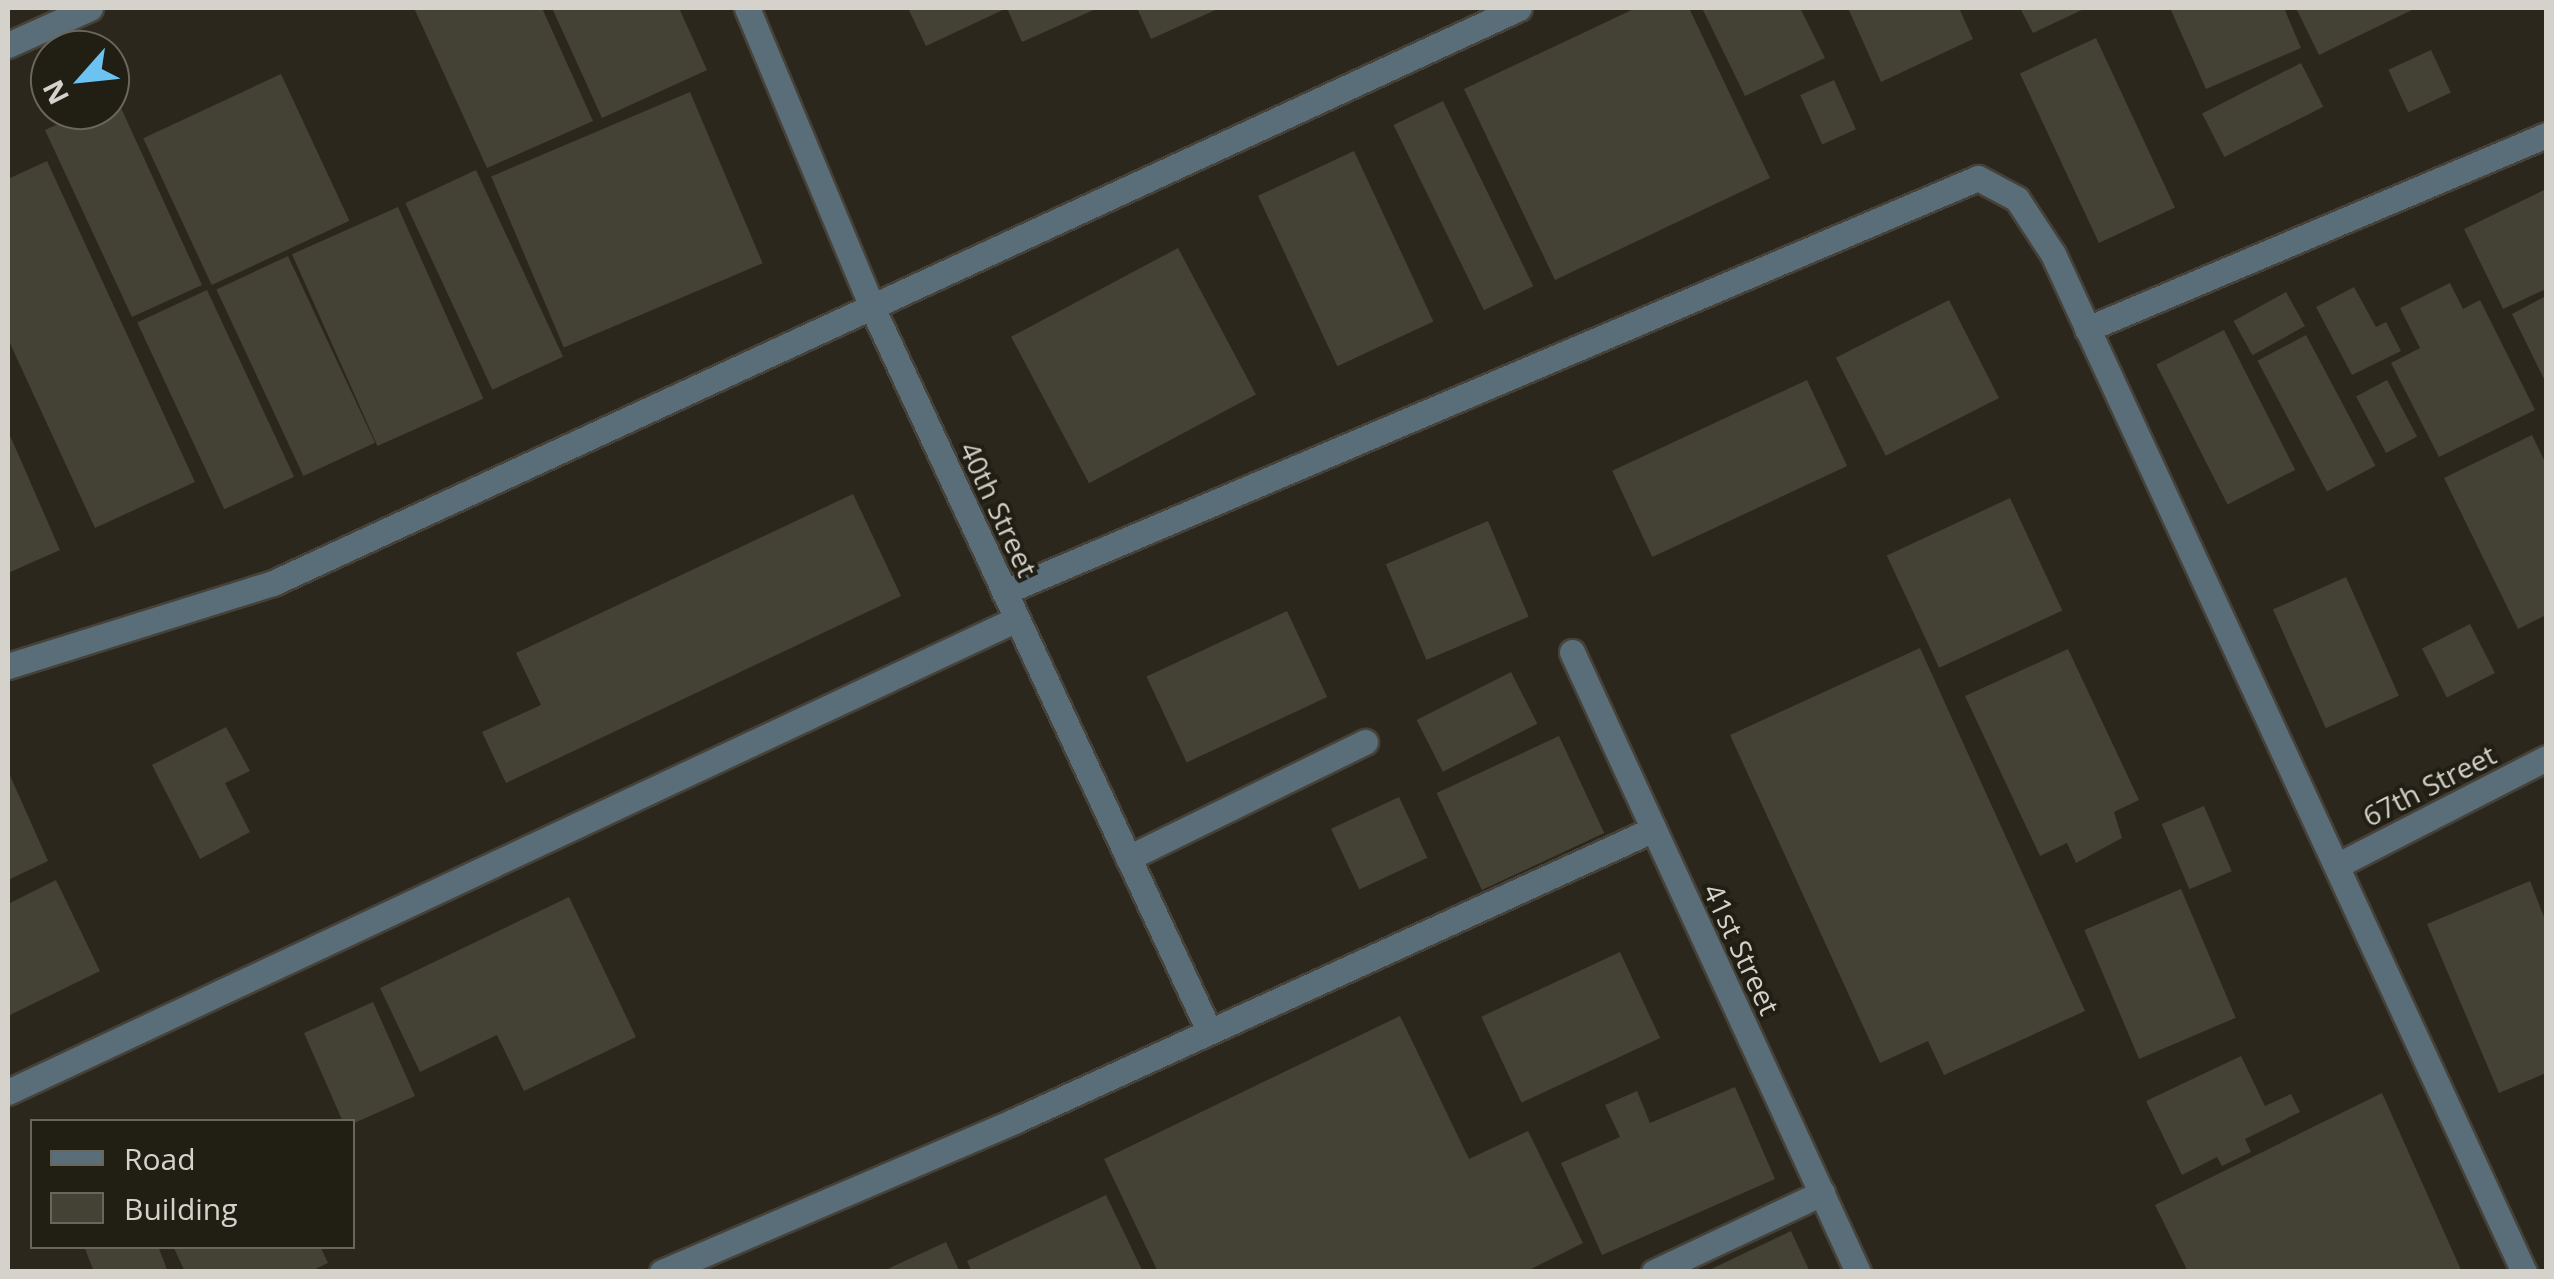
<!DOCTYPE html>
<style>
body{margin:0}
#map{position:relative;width:2554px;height:1279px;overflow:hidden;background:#2b271d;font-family:"Open Sans",sans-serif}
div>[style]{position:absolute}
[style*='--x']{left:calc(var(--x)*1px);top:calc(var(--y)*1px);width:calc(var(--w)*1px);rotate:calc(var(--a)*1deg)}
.building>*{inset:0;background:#444135;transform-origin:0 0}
.roads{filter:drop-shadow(2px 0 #464239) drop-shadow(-2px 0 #464239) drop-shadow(0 2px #464239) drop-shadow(0 -2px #464239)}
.minor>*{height:25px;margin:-12.5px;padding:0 12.5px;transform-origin:12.5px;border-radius:12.5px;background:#5a6e7a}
span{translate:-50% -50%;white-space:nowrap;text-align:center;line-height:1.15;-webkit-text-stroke:8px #211e13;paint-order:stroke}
.street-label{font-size:28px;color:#d5d2cb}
.frame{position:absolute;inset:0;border:10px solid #d5d2cb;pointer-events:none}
.legend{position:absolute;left:30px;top:1119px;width:325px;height:130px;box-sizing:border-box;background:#211e13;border:2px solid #69665d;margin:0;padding:12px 18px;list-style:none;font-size:30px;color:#d5d2cb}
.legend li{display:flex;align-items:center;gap:20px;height:50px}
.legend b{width:50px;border:2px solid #69665d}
.north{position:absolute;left:30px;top:30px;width:100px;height:100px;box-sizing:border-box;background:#211e13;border:2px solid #69665d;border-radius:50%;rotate:243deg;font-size:28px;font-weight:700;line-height:40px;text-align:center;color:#d5d2cb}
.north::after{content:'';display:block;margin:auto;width:35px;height:45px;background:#6cc3f2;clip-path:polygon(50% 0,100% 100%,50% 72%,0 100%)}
</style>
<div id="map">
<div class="building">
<i style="clip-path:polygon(414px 8px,542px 8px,593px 121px,487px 168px)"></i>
<i style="clip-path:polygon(552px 8px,679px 8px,707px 70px,602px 118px)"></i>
<i style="clip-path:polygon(908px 8px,1098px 8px,1022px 42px,1007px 8px,926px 46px)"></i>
<i style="clip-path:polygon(1137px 8px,1220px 8px,1151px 39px)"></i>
<i style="clip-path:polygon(1636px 8px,1689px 8px,1770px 178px,1555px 280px,1464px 89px)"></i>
<i style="clip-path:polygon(1702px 8px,1800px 8px,1825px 58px,1745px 96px)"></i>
<i style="clip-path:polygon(1848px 8px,1959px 8px,1973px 39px,1881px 82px)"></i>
<i style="clip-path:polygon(2020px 8px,2086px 8px,2033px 33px)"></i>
<i style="clip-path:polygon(2170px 8px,2284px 8px,2301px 48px,2206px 89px)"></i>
<i style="clip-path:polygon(2296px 8px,2416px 8px,2319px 55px)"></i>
<i style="left:2096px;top:38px;width:187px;height:84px;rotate:65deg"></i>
<i style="left:2431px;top:50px;width:47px;height:47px;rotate:65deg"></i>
<i style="left:2301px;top:63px;width:49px;height:111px;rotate:63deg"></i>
<i style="left:281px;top:74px;width:162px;height:152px;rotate:65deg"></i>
<i style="left:1834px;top:80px;width:54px;height:37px;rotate:66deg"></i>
<i style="left:690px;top:92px;width:186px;height:216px;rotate:67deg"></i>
<i style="clip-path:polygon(116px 97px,202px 285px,132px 317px,45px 130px,89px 110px,110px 110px,110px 100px)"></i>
<i style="left:1443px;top:101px;width:206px;height:55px;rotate:64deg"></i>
<i style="left:1354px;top:151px;width:188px;height:106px;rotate:65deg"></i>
<i style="clip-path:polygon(47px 161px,195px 482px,95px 528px,8px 339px,8px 179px)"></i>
<i style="left:476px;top:170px;width:206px;height:78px;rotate:65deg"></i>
<i style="clip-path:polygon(2546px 189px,2546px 289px,2503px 309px,2464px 229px)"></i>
<i style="left:398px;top:207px;width:210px;height:116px;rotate:66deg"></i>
<i style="left:1178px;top:248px;width:166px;height:189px;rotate:62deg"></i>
<i style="left:288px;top:256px;width:206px;height:79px;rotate:65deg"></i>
<i style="clip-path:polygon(2450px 283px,2463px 309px,2480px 300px,2535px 410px,2439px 457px,2391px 363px,2420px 348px,2400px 308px)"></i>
<i style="clip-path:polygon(2354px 287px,2376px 327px,2386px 322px,2401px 351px,2352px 375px,2316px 307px)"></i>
<i style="left:207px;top:290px;width:206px;height:77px;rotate:65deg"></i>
<i style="left:2286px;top:292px;width:39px;height:60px;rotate:61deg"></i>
<i style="clip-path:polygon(2546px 296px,2546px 383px,2512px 314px)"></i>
<i style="left:1949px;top:300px;width:110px;height:127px;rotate:63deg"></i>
<i style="left:2224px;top:330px;width:157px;height:76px;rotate:63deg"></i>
<i style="left:2306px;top:335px;width:148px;height:55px;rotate:62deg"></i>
<i style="left:1807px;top:380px;width:95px;height:215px;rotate:65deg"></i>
<i style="left:2387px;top:380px;width:64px;height:35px;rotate:62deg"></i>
<i style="clip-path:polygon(8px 431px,60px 550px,8px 573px)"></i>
<i style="clip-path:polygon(2532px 435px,2546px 464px,2546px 615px,2518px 629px,2444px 478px)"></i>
<i style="clip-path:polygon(853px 494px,901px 596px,506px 783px,482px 732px,541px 705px,516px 653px)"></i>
<i style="left:2010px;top:498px;width:124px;height:136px;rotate:65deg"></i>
<i style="left:1488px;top:521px;width:104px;height:111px;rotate:67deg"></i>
<i style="left:2346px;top:577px;width:130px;height:80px;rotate:66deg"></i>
<i style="left:1287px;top:611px;width:95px;height:155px;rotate:65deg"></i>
<i style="left:2470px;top:624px;width:55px;height:54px;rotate:63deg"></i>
<i style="clip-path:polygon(1920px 648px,2085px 1011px,1944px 1075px,1928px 1041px,1880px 1063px,1730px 735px)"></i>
<i style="clip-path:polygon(2068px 649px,2139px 800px,2114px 812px,2122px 838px,2076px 863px,2067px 843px,2040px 856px,1965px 696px)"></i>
<i style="left:1511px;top:672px;width:58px;height:106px;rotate:63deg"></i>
<i style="clip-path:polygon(226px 727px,250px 771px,225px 783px,250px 832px,200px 859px,152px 765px)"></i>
<i style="left:1559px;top:736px;width:107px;height:135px;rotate:65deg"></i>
<i style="clip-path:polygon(8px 771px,48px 861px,8px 880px)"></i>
<i style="left:1399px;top:797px;width:67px;height:75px;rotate:65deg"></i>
<i style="left:2204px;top:806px;width:71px;height:46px;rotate:67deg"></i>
<i style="clip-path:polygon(56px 880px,100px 971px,8px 1016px,8px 904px)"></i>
<i style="clip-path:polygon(2530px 881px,2546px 922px,2546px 1073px,2499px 1093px,2427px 924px)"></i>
<i style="left:2181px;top:889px;width:140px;height:105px;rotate:67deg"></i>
<i style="clip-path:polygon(569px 897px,636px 1037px,524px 1091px,497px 1035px,420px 1072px,380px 988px)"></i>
<i style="left:1620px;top:952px;width:95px;height:153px;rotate:65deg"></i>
<i style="clip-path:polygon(373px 1002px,415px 1096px,352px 1124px,343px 1122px,304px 1033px)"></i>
<i style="clip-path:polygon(1400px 1016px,1469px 1159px,1528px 1131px,1583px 1243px,1525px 1272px,1158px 1272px,1104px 1159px)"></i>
<i style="clip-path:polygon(2241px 1056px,2265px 1106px,2291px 1094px,2300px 1112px,2245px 1139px,2251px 1152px,2222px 1166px,2217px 1157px,2182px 1175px,2146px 1101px)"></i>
<i style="clip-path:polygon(1735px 1087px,1775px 1179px,1602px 1255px,1561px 1163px,1620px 1137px,1605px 1105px,1637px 1091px,1650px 1123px)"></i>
<i style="clip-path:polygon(2382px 1093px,2462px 1272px,2188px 1272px,2155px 1205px)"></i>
<i style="clip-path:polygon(1106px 1195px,1143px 1272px,972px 1272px,967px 1261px)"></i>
<i style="clip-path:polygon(1791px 1231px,1810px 1272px,1705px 1272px)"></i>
<i style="clip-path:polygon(946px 1242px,960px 1272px,881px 1272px)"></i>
<i style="clip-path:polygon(84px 1246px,158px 1246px,168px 1272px,94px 1272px)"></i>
<i style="clip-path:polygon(173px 1246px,320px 1246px,328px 1263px,309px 1272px,185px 1272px)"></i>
</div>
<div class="roads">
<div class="minor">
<i style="--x:747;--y:8;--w:322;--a:67.3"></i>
<i style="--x:871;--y:305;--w:801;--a:65.03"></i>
<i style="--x:8;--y:45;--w:90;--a:-24.3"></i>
<i style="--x:2087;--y:329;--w:498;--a:-22.9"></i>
<i style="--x:1004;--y:592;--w:1058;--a:-23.03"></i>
<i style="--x:1978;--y:178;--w:44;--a:28.3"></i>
<i style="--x:2017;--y:199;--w:66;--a:56.8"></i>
<i style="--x:2053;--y:254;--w:1122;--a:65.17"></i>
<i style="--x:1572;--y:652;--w:683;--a:65.24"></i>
<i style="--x:8;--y:666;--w:278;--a:-17.4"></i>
<i style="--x:273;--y:583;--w:1372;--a:-24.77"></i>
<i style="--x:1128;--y:858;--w:264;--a:-26.1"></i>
<i style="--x:2338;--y:865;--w:234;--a:-27.2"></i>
<i style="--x:8;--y:1092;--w:1114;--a:-25.12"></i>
<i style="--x:662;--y:1272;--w:383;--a:-23.2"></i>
<i style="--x:1014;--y:1121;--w:703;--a:-24.52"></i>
<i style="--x:1654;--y:1272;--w:186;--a:-25.2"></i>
</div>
</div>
<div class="street-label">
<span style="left:999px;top:509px;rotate:65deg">40th Street</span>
<span style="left:2429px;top:785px;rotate:-27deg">67th Street</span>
<span style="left:1742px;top:949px;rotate:65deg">41st Street</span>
</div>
<div class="frame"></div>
<ul class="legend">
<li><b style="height:12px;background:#5a6e7a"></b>Road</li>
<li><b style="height:28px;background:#444135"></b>Building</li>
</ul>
<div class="north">N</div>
</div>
